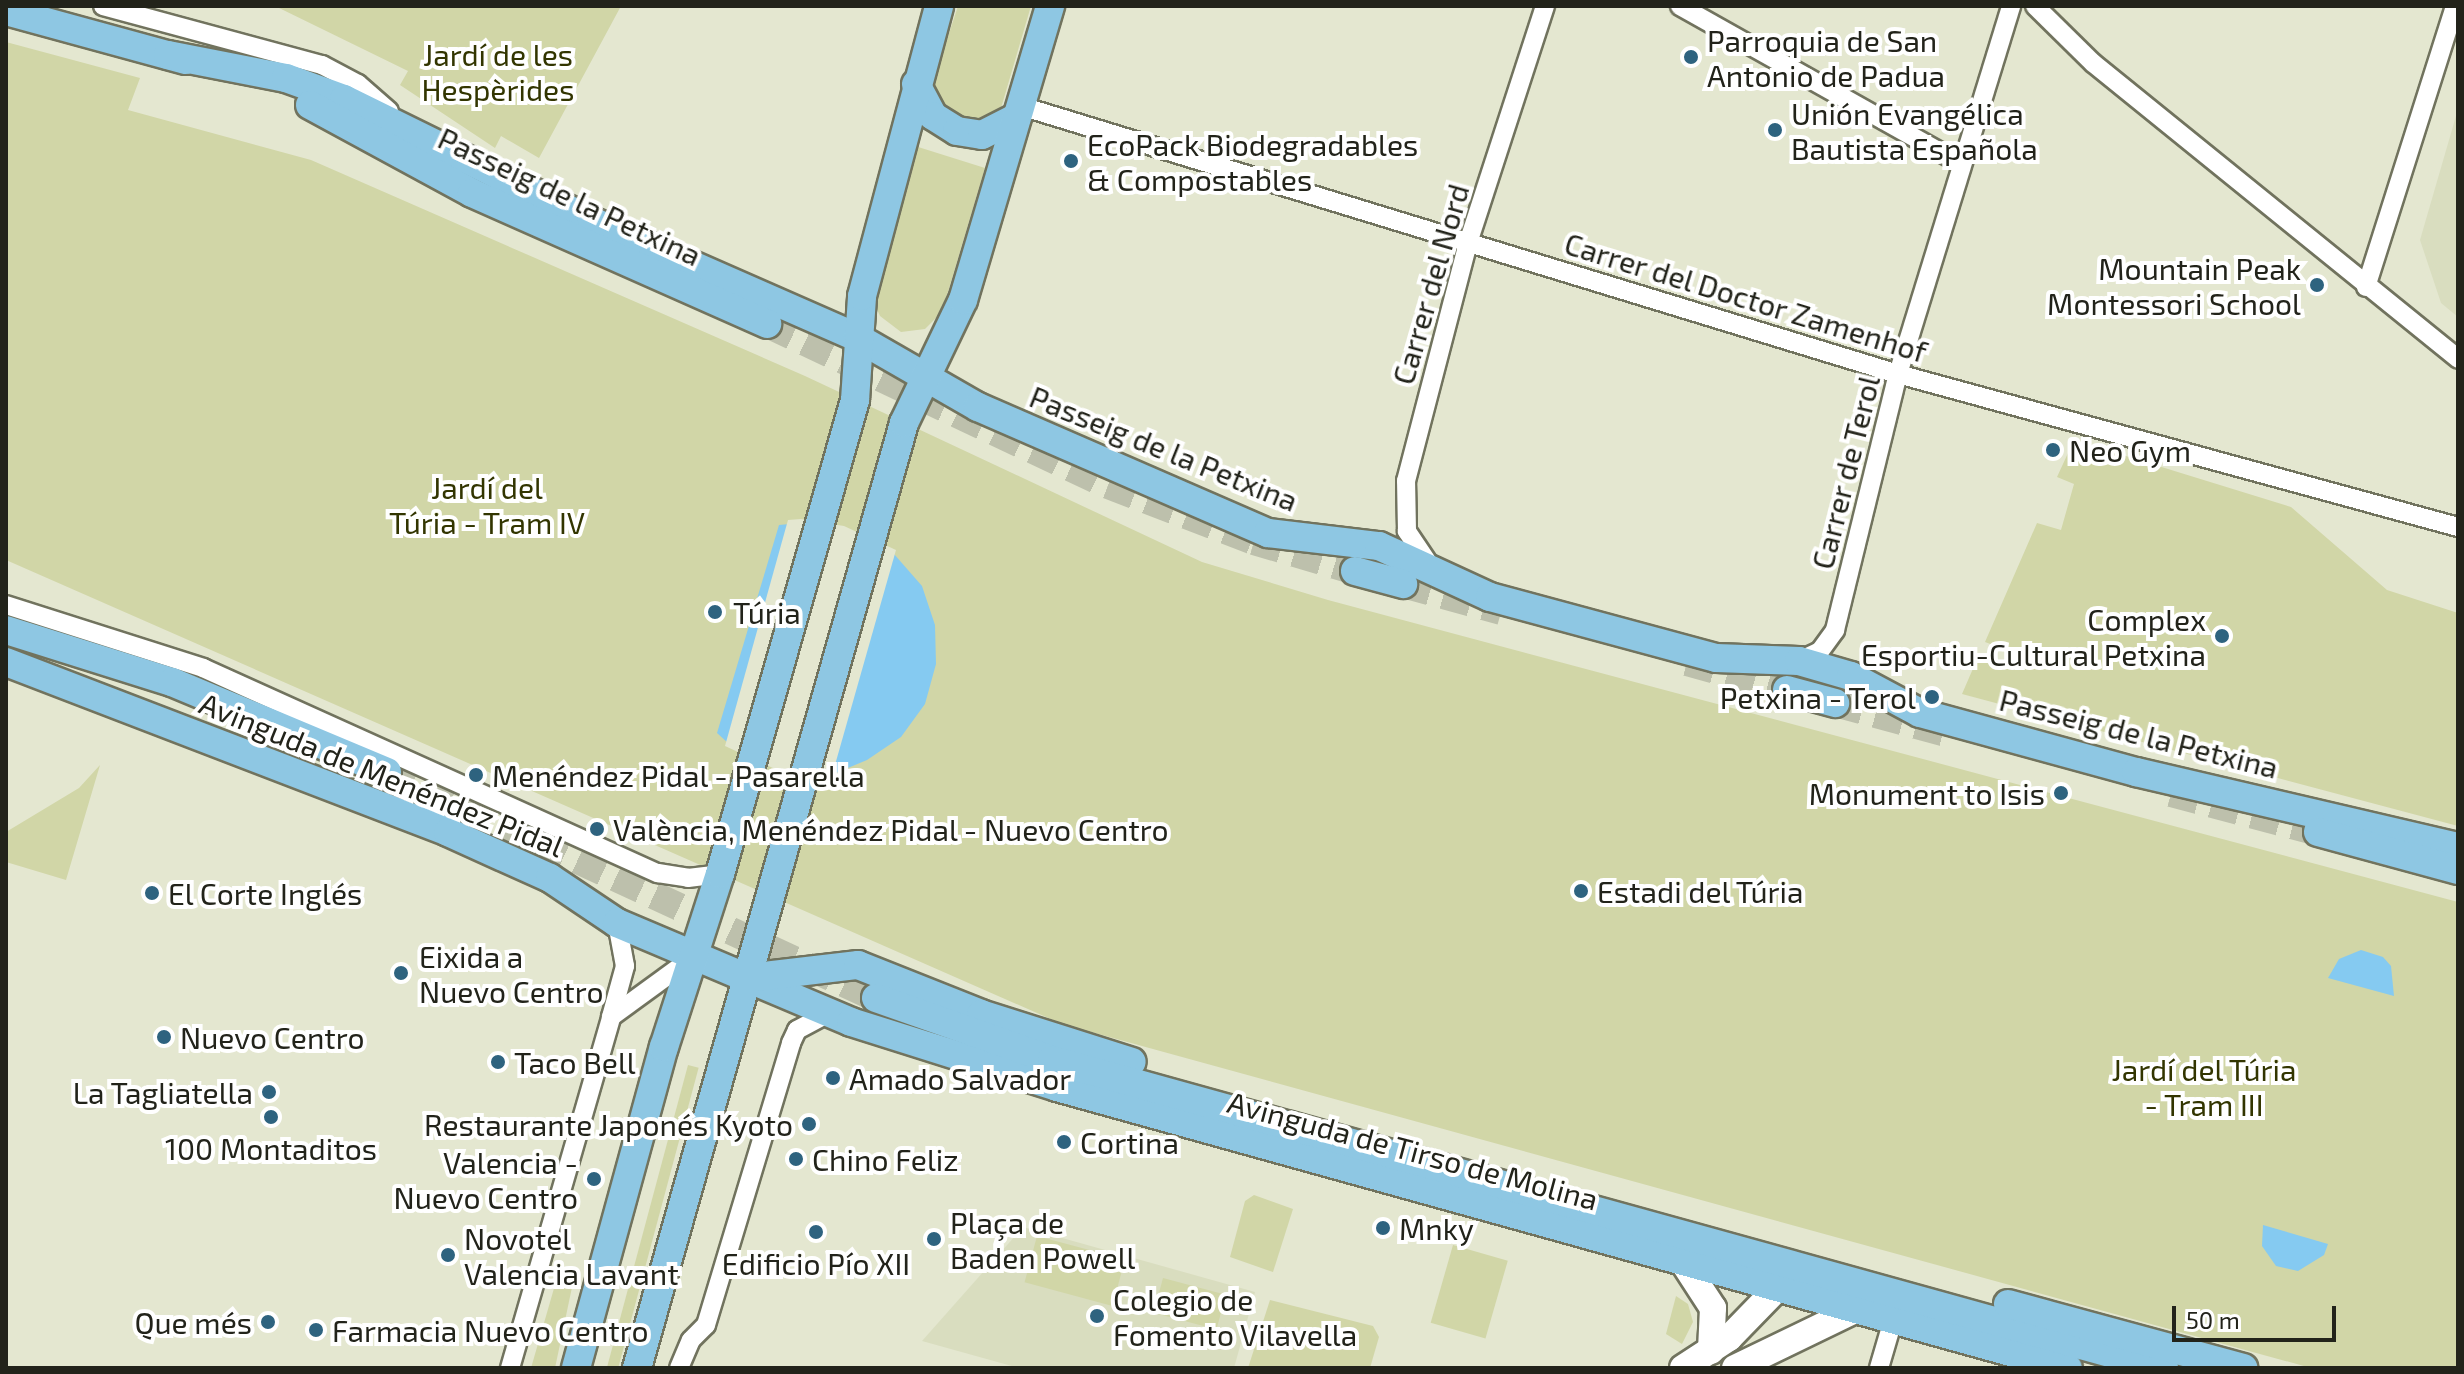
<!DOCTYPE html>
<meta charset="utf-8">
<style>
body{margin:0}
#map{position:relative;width:2464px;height:1374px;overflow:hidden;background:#e4e7d0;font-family:"Exo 2",sans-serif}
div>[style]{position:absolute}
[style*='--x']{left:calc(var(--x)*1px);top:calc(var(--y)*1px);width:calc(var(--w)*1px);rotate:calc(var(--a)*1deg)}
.built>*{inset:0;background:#d9ddbf}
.green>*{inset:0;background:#d1d6a7;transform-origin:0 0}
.water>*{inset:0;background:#85caf1}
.pier>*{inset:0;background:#e4e7d0}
.primary-tunnel>*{height:28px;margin-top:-14px;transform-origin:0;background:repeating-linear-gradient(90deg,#bdc0ac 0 28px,transparent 0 42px)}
.roads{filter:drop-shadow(2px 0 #71735e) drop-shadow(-2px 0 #71735e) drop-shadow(0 2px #71735e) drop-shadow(0 -2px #71735e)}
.street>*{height:18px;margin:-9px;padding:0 9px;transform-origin:9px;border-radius:9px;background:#fff}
.secondary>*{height:26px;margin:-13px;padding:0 13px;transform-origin:13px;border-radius:13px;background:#fff}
.primary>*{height:28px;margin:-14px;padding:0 14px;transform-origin:14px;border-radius:14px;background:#8ec7e3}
.dots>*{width:22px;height:22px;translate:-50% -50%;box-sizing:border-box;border:4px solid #fff;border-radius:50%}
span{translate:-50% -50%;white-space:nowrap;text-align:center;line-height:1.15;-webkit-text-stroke:8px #fff;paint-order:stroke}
.poi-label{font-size:30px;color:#22231a}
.left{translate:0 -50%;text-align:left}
.right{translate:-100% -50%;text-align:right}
.park-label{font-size:30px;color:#323500}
.street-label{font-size:30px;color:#22231a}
.frame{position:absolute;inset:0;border:8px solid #22231a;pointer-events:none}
.scale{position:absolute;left:2172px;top:1306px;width:164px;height:36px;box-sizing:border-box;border:4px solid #22231a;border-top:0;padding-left:10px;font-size:24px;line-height:28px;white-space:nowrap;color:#22231a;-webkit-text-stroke:6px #fff;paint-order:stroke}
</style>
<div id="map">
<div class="built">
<i style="clip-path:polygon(2458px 109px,2458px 317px,2441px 303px,2420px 240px)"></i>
<i style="clip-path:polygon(1023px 1227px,1255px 1292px,1234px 1368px,1019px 1368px,922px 1341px)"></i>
</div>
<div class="green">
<i style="clip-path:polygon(275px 6px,621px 6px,539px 158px,501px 136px,495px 148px,400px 85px,408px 71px)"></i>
<i style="clip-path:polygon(958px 6px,1031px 6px,999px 115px,980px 124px,944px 113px,931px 88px)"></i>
<i style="clip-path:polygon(6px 42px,140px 78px,128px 110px,311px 160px,805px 376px,1202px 562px,1328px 600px,2458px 902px,2458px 1368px,2311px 1368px,1062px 1024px,6px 560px)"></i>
<i style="clip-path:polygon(915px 146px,985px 168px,942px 312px,925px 329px,901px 332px,880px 316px,874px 303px)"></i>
<i style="clip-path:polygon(2074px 440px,2291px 507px,2387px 590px,2458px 613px,2458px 826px,1962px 694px,1978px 657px,2009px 665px,2012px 652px,1985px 642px,2037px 523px,2061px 530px,2074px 484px,2057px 477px)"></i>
<i style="clip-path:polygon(100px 765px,66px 880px,6px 862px,6px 832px,79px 788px)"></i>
<i style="left:688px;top:1065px;width:11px;height:315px;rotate:15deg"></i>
<i style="clip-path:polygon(1254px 1195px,1293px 1209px,1273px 1272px,1230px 1257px,1245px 1201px)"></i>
<i style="left:1037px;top:1236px;width:91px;height:48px;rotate:15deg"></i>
<i style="left:1453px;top:1245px;width:57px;height:81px;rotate:16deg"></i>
<i style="clip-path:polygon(559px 1271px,575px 1273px,555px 1368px,531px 1368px)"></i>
<i style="left:1163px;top:1278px;width:65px;height:36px;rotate:15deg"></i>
<i style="clip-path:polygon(1676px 1296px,1688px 1304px,1693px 1322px,1682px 1344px,1666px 1334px)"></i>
<i style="clip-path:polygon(1270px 1300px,1373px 1326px,1379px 1337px,1370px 1368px,1248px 1368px)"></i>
</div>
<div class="water">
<i style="clip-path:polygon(800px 523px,894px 554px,922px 586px,935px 625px,936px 664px,925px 704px,901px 737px,867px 760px,831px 775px,728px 743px,717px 733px,779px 525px)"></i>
<i style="clip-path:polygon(2361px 950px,2383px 957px,2391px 966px,2394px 996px,2328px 978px,2339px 959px)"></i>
<i style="clip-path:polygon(2263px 1225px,2328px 1244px,2324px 1255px,2298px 1271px,2276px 1266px,2262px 1246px)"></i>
</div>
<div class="pier">
<i style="clip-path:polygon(801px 519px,844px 526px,896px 550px,831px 779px,786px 774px,725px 746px,788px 520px)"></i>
</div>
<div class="primary-tunnel">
<i style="--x:767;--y:324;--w:377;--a:25.3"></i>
<i style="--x:1108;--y:485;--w:156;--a:21"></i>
<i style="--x:1254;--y:541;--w:105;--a:16.5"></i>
<i style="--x:1403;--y:584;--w:102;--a:15.4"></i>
<i style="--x:1687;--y:662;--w:104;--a:15.6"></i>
<i style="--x:1835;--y:703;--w:115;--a:15.1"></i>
<i style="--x:387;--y:772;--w:539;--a:24.8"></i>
<i style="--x:2171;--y:793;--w:152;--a:14.9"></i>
</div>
<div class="roads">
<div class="street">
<i style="--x:103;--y:6;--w:227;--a:15.1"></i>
<i style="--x:322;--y:65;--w:41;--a:27.8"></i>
<i style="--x:358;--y:84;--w:41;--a:41.1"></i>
<i style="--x:1680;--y:6;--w:321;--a:29.3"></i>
<i style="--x:2035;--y:6;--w:81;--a:44.5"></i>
<i style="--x:2093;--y:63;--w:470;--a:39"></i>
<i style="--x:1021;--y:106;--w:917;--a:16.99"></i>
<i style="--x:1898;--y:374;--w:581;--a:15.28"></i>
<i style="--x:2366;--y:287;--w:295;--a:-72.4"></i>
<i style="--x:1429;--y:564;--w:40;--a:-124"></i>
<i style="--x:1407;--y:531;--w:50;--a:-91.1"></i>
<i style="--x:1406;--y:481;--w:249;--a:-75.4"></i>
<i style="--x:1469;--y:240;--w:246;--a:-72"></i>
<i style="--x:6;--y:605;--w:207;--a:17.7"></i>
<i style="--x:203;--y:668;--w:499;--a:24.3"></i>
<i style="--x:658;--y:873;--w:30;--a:9"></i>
<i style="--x:688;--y:878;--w:32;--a:-7"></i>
<i style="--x:1799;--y:661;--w:23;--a:-25"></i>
<i style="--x:1820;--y:651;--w:26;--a:-54"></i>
<i style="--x:1835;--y:630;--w:264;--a:-76.2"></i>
<i style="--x:1898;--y:374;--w:385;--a:-72.9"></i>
<i style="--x:611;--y:1017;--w:53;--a:-74.6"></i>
<i style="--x:625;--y:966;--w:44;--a:-100.5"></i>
<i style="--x:510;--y:1368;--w:365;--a:-73.9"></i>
<i style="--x:611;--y:1017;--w:100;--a:-36.1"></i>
<i style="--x:679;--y:1368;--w:30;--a:-67"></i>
<i style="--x:691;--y:1340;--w:21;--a:-45"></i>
<i style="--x:706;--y:1325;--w:295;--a:-73.2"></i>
<i style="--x:791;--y:1043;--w:14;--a:-65"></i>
<i style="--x:797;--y:1030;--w:36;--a:-28"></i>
<i style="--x:1879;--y:1368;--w:50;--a:-73.7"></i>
</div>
<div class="secondary">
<i style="--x:1683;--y:1262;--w:55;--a:56.9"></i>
<i style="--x:1713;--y:1308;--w:43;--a:92.7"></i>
<i style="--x:1683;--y:1368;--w:55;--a:-33.1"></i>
<i style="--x:1729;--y:1338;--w:89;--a:-45.9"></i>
<i style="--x:1735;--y:1368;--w:133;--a:-25.8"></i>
</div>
<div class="primary">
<i style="--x:6;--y:11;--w:186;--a:15.3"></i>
<i style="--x:168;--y:55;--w:120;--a:11"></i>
<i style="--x:286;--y:78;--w:62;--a:19.9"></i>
<i style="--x:344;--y:99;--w:276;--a:26.2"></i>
<i style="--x:592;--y:221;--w:291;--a:23.7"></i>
<i style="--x:858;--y:338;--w:138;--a:29.9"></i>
<i style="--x:978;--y:407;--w:316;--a:23.5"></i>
<i style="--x:1268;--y:533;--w:112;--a:6.7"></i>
<i style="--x:1379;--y:546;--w:122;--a:24.7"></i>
<i style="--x:1490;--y:597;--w:234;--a:15.1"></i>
<i style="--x:1716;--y:658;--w:83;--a:2.1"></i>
<i style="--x:1799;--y:661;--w:54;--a:16.1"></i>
<i style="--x:1851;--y:676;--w:78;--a:28.2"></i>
<i style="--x:1920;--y:713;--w:224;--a:15.3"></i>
<i style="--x:2136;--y:772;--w:331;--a:13.1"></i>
<i style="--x:916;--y:84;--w:36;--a:62"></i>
<i style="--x:933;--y:116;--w:28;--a:32"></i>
<i style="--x:957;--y:131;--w:25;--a:9"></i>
<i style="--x:982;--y:135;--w:39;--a:-27"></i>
<i style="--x:310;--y:105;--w:184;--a:28.5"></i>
<i style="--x:472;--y:193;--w:323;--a:23.9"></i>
<i style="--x:1355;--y:571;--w:50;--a:15.2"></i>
<i style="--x:6;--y:630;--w:174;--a:17.4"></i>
<i style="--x:172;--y:682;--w:233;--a:22.7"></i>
<i style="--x:6;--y:662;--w:474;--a:21"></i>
<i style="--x:448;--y:832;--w:112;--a:24.3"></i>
<i style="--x:550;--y:878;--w:81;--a:33.9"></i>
<i style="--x:617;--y:923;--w:254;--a:22.9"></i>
<i style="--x:851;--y:1022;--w:216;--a:17.5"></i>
<i style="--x:1057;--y:1087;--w:1049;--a:15.53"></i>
<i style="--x:1787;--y:690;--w:50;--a:15.2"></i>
<i style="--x:2318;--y:832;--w:145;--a:15.2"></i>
<i style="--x:747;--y:978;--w:112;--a:-6.7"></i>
<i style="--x:858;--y:965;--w:132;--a:21.7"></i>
<i style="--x:981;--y:1014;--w:158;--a:17.6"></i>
<i style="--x:876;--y:998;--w:187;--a:19.4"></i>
<i style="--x:1052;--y:1060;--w:1154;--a:15.48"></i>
<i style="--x:2008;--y:1304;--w:244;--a:15.2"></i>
<i style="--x:576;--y:1368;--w:333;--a:-74.7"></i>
<i style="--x:664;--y:1047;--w:182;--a:-72.1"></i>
<i style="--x:720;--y:874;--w:493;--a:-74.1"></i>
<i style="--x:855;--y:400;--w:104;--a:-86.1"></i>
<i style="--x:862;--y:296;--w:300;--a:-75.1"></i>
<i style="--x:637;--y:1368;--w:982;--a:-74.22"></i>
<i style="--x:904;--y:423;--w:136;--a:-64.4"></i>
<i style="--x:963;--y:300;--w:307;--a:-73.5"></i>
</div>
</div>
<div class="dots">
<i style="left:1691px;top:57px;background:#2e637f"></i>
<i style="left:1775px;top:130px;background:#2e637f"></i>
<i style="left:1071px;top:161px;background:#2e637f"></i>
<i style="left:2317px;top:285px;background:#2e637f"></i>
<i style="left:2053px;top:450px;background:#2e637f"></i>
<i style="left:715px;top:612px;background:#2e637f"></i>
<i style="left:2222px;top:636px;background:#2e637f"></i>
<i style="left:1932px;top:697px;background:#2e637f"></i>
<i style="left:476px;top:775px;background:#2e637f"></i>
<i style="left:2061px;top:793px;background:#2e637f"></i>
<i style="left:597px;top:829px;background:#2e637f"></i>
<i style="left:1581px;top:891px;background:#2e637f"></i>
<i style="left:152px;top:893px;background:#2e637f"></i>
<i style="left:401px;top:973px;background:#2e637f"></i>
<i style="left:164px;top:1037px;background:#2e637f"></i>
<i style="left:498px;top:1062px;background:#2e637f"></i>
<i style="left:833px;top:1078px;background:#2e637f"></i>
<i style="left:269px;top:1092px;background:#2e637f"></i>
<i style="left:271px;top:1117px;background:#2e637f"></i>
<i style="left:809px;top:1124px;background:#2e637f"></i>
<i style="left:1064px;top:1142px;background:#2e637f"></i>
<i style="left:796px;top:1159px;background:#2e637f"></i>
<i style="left:594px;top:1179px;background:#2e637f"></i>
<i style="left:1383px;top:1228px;background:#2e637f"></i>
<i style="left:816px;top:1232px;background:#2e637f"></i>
<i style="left:934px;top:1239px;background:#2e637f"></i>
<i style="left:448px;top:1255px;background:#2e637f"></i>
<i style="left:1097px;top:1316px;background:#2e637f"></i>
<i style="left:268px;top:1322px;background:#2e637f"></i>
<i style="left:316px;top:1330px;background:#2e637f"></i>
</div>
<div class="poi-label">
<span class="left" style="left:1707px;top:57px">Parroquia de San<br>Antonio de Padua</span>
<span class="left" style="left:1791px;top:130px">Unión Evangélica<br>Bautista Española</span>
<span class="left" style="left:1087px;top:161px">EcoPack Biodegradables<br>&amp; Compostables</span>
<span class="right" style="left:2301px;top:285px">Mountain Peak<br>Montessori School</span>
<span class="left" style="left:2069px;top:450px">Neo Gym</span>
<span class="left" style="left:733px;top:612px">Túria</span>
<span class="right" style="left:2206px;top:636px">Complex<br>Esportiu-Cultural Petxina</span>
<span class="right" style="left:1916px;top:697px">Petxina - Terol</span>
<span class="left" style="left:492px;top:775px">Menéndez Pidal - Pasarel·la</span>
<span class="right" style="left:2045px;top:793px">Monument to Isis</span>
<span class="left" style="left:613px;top:829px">València, Menéndez Pidal - Nuevo Centro</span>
<span class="left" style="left:1597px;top:891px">Estadi del Túria</span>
<span class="left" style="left:168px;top:893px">El Corte Inglés</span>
<span class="left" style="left:419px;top:973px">Eixida a<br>Nuevo Centro</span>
<span class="left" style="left:180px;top:1037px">Nuevo Centro</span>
<span class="left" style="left:514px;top:1062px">Taco Bell</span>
<span class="left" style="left:849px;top:1078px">Amado Salvador</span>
<span class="right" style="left:253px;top:1092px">La Tagliatella</span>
<span class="right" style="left:793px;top:1124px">Restaurante Japonés Kyoto</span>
<span class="left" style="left:1080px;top:1142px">Cortina</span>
<span style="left:271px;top:1148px">100 Montaditos</span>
<span class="left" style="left:812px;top:1159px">Chino Feliz</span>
<span class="right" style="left:578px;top:1179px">Valencia -<br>Nuevo Centro</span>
<span class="left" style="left:950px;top:1239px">Plaça de<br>Baden Powell</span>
<span class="left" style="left:1399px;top:1228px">Mnky</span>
<span class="left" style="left:464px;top:1255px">Novotel<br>Valencia Lavant</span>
<span style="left:816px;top:1263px">Edificio Pío XII</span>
<span class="left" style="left:1113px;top:1316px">Colegio de<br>Fomento Vilavella</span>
<span class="right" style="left:252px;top:1322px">Que més</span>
<span class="left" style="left:332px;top:1330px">Farmacia Nuevo Centro</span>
</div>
<div class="park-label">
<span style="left:498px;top:71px">Jardí de les<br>Hespèrides</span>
<span style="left:487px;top:504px">Jardí del<br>Túria - Tram IV</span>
<span style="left:2204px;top:1086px">Jardí del Túria<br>- Tram III</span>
</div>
<div class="street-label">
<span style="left:570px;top:196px;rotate:25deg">Passeig de la Petxina</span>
<span style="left:1430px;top:284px;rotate:-74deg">Carrer del Nord</span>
<span style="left:1746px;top:297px;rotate:17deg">Carrer del Doctor Zamenhof</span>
<span style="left:1164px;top:448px;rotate:22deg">Passeig de la Petxina</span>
<span style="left:1845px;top:472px;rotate:-76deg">Carrer de Terol</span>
<span style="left:2139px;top:733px;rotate:14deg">Passeig de la Petxina</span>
<span style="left:382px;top:774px;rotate:22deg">Avinguda de Menéndez Pidal</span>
<span style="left:1413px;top:1150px;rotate:15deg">Avinguda de Tirso de Molina</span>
</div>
<div class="frame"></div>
<div class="scale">50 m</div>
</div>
